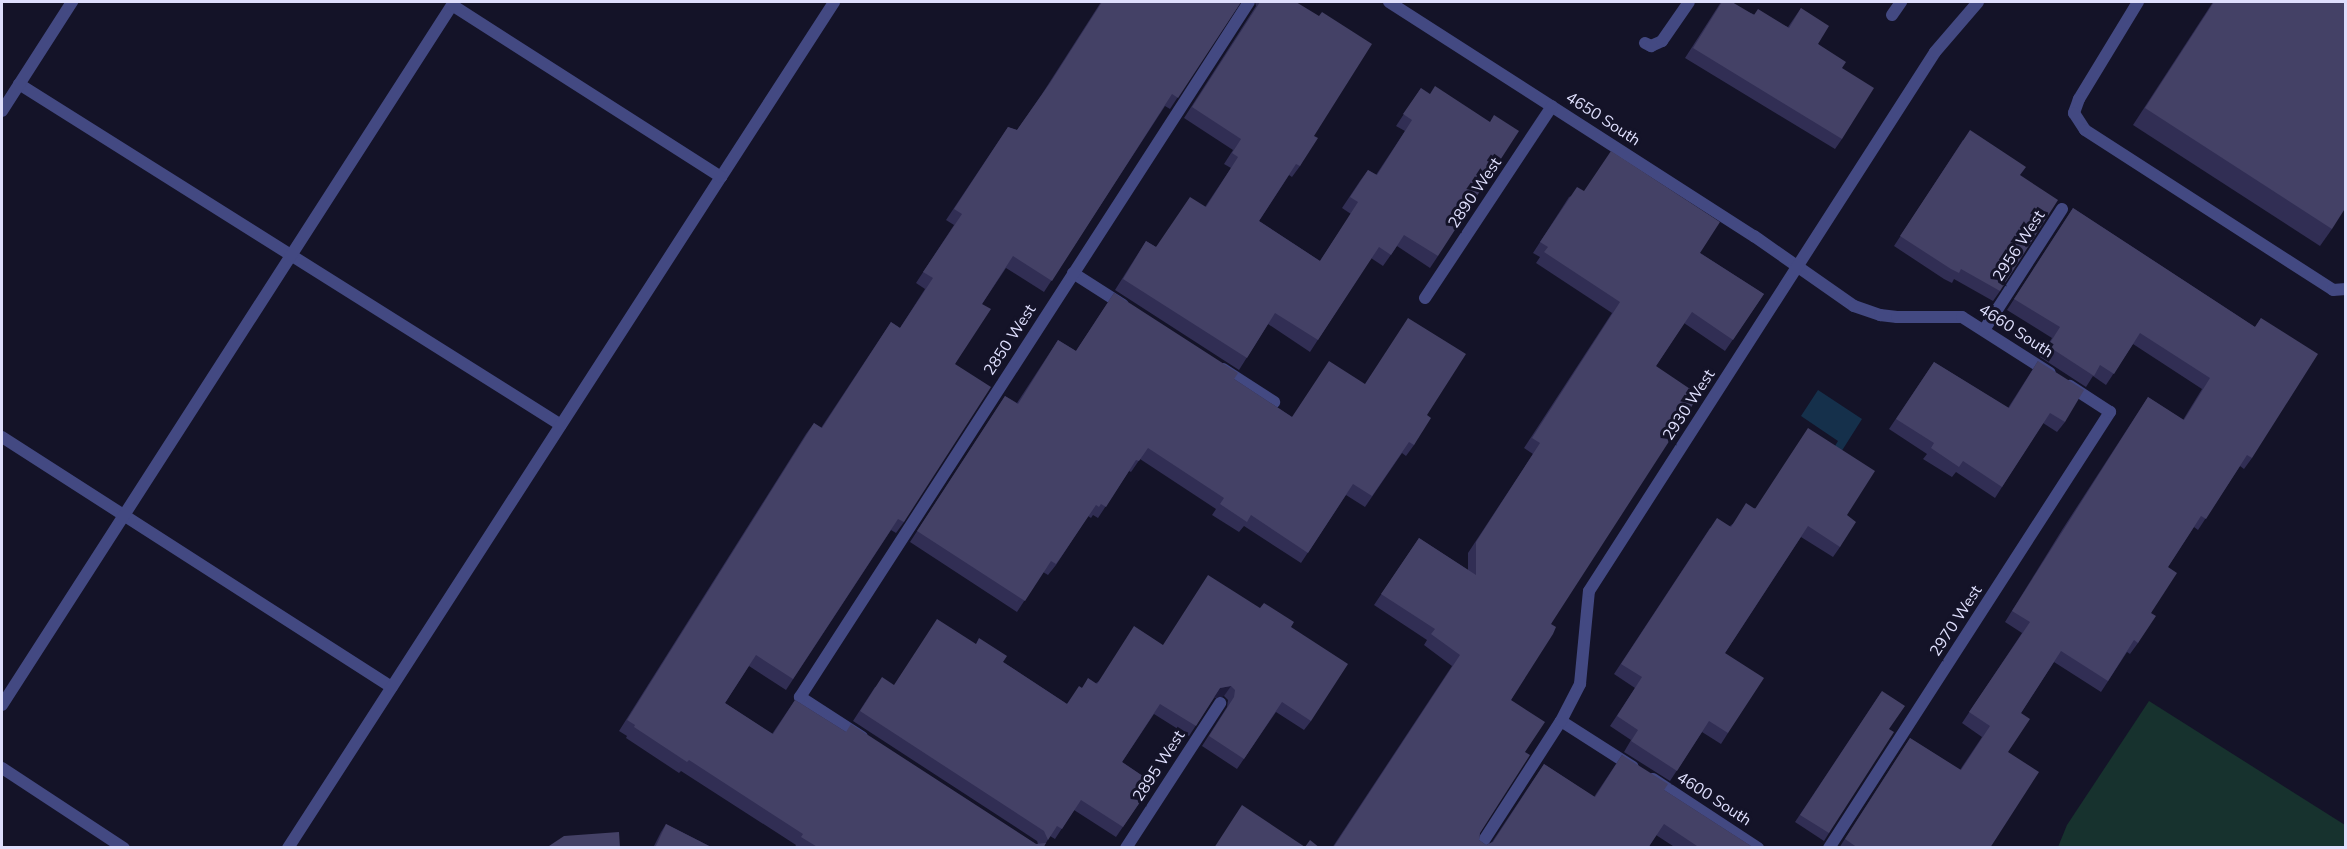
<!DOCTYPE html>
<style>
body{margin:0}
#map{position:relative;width:2347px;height:849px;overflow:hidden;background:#141328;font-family:"Nunito Sans",sans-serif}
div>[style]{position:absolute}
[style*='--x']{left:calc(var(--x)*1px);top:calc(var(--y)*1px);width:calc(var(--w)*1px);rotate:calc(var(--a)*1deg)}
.green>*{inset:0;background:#17322e}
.water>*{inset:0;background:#15304b}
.lane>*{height:12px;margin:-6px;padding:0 6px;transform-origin:6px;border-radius:6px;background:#434982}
.wall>*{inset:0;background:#312e54}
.shaded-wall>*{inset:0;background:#1e1b3b}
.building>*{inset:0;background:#444166}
span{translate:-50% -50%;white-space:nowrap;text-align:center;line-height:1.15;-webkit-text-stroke:6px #141328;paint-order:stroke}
.street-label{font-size:16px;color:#dedefc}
.frame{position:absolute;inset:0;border:3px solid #dedefc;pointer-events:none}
</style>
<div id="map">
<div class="green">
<i style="clip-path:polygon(2149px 701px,2345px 825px,2345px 847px,2058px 847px,2067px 825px)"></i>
</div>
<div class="water">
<i style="clip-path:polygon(1818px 390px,1862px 419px,1836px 460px,1829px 456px,1838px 441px,1801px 416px)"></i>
</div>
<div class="lane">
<i style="--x:1389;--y:2;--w:434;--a:32.7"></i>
<i style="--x:1754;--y:236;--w:122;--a:35"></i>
<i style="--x:1854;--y:306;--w:28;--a:19"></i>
<i style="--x:1880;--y:315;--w:17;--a:7"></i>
<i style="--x:1897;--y:317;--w:65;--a:0"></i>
<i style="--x:1962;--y:317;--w:104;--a:32.5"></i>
<i style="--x:2138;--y:2;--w:114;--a:121.3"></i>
<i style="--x:2079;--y:99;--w:15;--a:110"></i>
<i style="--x:2074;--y:113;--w:20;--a:57"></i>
<i style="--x:2085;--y:130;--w:295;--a:32.8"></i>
<i style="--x:2333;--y:290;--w:13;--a:-4"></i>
<i style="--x:1892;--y:15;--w:16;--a:-55"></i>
<i style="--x:1645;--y:43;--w:7;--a:27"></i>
<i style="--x:1651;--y:46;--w:12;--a:-24"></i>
<i style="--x:1662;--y:41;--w:47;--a:-55.3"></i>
<i style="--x:19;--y:84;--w:640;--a:32.18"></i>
<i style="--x:2;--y:111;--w:130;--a:-57.3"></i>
<i style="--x:721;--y:177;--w:208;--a:-57.1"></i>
<i style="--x:1073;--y:273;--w:59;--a:32.6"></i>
<i style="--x:1425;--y:298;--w:230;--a:-56.5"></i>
<i style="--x:1984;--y:330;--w:144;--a:-57.2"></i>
<i style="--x:1223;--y:369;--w:61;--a:32.9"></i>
<i style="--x:2;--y:437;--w:463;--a:32.7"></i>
<i style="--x:2;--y:705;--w:836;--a:-57.26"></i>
<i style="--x:1561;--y:721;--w:85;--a:32.6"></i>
<i style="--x:862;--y:737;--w:74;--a:-147.2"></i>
<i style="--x:800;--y:697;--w:827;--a:-57.14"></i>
<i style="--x:2;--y:768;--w:146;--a:33.3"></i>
<i style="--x:1653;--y:779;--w:126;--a:33.3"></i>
<i style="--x:288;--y:848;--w:799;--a:-57.17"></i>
<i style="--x:721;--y:177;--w:319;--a:-147.4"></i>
<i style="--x:1126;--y:848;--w:173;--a:-57"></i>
<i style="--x:1479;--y:848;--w:151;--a:-57.2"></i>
<i style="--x:1561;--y:721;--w:42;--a:-62.8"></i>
<i style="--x:1580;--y:684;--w:93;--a:-84.5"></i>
<i style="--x:1589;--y:591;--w:640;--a:-57.3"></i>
<i style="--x:1935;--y:52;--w:66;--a:-49.3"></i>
<i style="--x:1829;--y:848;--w:519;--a:-57.2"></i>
<i style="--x:2110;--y:412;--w:48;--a:-147"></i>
</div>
<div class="wall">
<i style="clip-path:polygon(1101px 2px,1241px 2px,1170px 109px,1165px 106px,1044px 292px,1006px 268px,982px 304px,955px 364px,904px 522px,896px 533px,891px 530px,786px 690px,749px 666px,725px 703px,772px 734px,795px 700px,846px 732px,1036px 844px,1038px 844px,1037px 841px,853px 721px,875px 687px,894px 685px,1003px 662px,1067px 704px,1081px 688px,1096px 683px,1162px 645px,1291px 627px,1311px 721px,1304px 730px,1276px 712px,1237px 769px,1202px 746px,1227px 707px,1228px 700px,1224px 696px,1214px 698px,1189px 736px,1154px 714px,1122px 762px,1153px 783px,1116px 837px,1074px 810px,1055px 839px,1050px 836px,1043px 848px,794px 848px,796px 845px,681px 771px,679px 773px,626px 738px,627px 736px,619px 731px,806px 434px,814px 423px,821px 428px,891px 322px,900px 328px,925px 289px,916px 283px,954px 225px,946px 220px,1008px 127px,1017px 130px,1042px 94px)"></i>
<i style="clip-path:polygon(1255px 2px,1296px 2px,1314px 136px,1300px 166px,1292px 177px,1289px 175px,1259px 221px,1320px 261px,1351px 214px,1342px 208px,1360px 181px,1368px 170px,1376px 175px,1405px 131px,1396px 126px,1421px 88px,1438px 256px,1430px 268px,1397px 246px,1383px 266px,1371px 258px,1310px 352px,1268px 324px,1239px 370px,1115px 290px,1146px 241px,1156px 247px,1205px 207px,1231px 168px,1224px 164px,1233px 150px,1184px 118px,1256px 6px)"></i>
<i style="clip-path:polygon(1721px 2px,1788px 27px,1801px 8px,1818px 44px,1842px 68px,1842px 139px,1835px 149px,1685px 58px)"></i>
<i style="clip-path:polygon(2213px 2px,2346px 2px,2332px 229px,2320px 246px,2133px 125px)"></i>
<i style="clip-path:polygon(1963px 140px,2020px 175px,2000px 291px,1993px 301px,1954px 279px,1952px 283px,1944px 279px,1894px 246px)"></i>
<i style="clip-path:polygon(1583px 191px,1700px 253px,1764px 294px,1725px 351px,1684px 323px,1656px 366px,1551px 624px,1511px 700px,1525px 752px,1480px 833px,1479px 840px,1486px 845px,1492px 842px,1544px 764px,1594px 797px,1622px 755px,1664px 790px,1754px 848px,1676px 848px,1656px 835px,1648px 848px,1332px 848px,1452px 666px,1424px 645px,1427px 640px,1374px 605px,1419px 538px,1468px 570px,1468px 553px,1533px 454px,1524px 448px,1612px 313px,1536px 263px,1540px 257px,1533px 253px,1569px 197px)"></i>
<i style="clip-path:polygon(2073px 208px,2255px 327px,2261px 318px,2252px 458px,2244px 469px,2240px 466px,2198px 530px,2194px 527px,2168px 567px,2151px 613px,2138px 643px,2130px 654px,2127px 652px,2101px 692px,2054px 662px,2021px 713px,2008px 752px,1990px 848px,1839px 848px,1910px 738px,1960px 770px,1982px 737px,1962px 723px,2022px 633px,2005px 622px,2062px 530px,2148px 397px,2183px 420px,2202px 389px,2133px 344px,2106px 385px,2093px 376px,2086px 387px,2040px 357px,2052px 338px,2007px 310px)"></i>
<i style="clip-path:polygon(1114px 293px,1234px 379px,1292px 417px,1364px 384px,1427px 415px,1414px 445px,1406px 456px,1402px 453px,1365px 507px,1346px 495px,1301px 563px,1244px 526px,1239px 532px,1212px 515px,1216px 509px,1140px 459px,1131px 472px,1129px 471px,1098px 518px,1093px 515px,1091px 518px,1088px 516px,1056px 565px,1048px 575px,1043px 572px,1017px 612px,910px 542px,1005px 396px,1017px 403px,1058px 340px,1076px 351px)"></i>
<i style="clip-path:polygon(2038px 361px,2065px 422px,2057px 432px,2043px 423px,1995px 498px,1956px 472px,1952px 477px,1923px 459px,1927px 454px,1889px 429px,1934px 362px,2008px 408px)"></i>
<i style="clip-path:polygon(1754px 508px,1847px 515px,1840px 547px,1833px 557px,1801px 537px,1725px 653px,1728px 733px,1721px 744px,1702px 732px,1670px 781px,1624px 752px,1631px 740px,1610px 726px,1635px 688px,1614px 674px,1710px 528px,1730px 526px)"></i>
<i style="clip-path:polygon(1882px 691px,1829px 833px,1824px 841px,1795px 822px)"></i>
<i style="clip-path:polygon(666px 824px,713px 848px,653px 848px,661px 832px)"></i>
</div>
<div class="shaded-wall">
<i style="clip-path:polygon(1231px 686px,1224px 696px,1213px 698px,1220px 688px)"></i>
</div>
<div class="building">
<i style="clip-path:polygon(1102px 2px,1241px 2px,1178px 98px,1172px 94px,1052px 281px,1013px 256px,982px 304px,991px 309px,955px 364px,991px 387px,904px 522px,898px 519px,793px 679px,756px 655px,725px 703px,773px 734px,795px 700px,846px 732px,851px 724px,1036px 844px,1046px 843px,1043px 848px,819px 848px,801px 837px,803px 834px,689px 760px,687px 762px,634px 727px,635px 725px,627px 720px,814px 423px,822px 428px,891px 322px,900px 328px,933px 278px,923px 272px,962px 214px,954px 209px,1008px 127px,1017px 130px,1050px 83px)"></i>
<i style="clip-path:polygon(1260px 2px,1296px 2px,1319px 16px,1322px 12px,1372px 44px,1314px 136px,1318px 138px,1300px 166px,1296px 164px,1259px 221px,1320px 261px,1358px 202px,1350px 197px,1368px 170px,1377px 175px,1412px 120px,1403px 114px,1421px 88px,1430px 94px,1435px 86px,1490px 122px,1494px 115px,1519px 131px,1438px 256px,1404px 235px,1391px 255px,1379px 247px,1318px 340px,1275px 313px,1247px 358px,1123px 279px,1146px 241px,1156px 247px,1190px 197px,1206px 207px,1238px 157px,1232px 153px,1241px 139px,1192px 107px)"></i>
<i style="clip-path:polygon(1722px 2px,1732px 2px,1754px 15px,1758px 9px,1789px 28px,1801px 8px,1829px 26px,1818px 44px,1846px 62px,1842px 68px,1874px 88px,1842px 139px,1693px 48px)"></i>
<i style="clip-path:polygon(2214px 2px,2346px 2px,2346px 207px,2332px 229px,2145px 108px)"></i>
<i style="clip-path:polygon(1970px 130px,2026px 167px,2020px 175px,2058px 200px,2000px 291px,1961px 269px,1959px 273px,1951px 269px,1900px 236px)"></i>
<i style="clip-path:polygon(1611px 151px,1720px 222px,1700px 253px,1764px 294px,1733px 340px,1692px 312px,1656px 366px,1699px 395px,1551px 624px,1556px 627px,1553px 634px,1511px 700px,1545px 722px,1525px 752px,1530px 755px,1480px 833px,1479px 840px,1486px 845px,1493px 842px,1544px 764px,1595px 797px,1622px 755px,1668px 784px,1664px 790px,1754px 848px,1700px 848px,1664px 824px,1648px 848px,1333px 848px,1460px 655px,1431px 634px,1435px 629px,1381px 594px,1419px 538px,1476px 575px,1476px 542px,1540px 443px,1532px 438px,1620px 302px,1544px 252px,1548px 247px,1540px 242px,1577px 187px,1584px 191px)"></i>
<i style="clip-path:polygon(2073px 208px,2255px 327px,2261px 318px,2318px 354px,2252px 458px,2247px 455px,2206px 519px,2201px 516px,2168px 567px,2177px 573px,2151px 613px,2156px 616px,2138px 643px,2134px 640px,2108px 681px,2061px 651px,2021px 713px,2030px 719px,2008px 752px,2039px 772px,1990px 848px,1858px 848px,1845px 839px,1910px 738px,1961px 770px,1990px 726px,1969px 712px,2030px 622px,2012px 611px,2148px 397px,2184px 420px,2210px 378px,2140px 333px,2114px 374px,2100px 365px,2094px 376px,2048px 346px,2060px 327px,2014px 299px)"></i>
<i style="clip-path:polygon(1114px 293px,1238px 373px,1234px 379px,1292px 417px,1329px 361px,1365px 384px,1408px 318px,1466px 354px,1427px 415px,1431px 418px,1414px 445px,1409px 442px,1372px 496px,1353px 484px,1308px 553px,1251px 515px,1247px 522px,1220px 504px,1224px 498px,1148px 448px,1139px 461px,1136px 460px,1106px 507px,1101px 504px,1099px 507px,1096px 505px,1063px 554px,1056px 564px,1051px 561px,1025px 601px,917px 531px,1005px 396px,1018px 404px,1058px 340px,1076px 351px)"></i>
<i style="clip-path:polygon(2038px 361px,2084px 390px,2065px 422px,2050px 413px,2002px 487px,1963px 461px,1959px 467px,1931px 448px,1934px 443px,1896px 419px,1934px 362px,2009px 408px)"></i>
<i style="clip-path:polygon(1808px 428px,1875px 471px,1847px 515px,1856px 522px,1840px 547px,1808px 526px,1725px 653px,1764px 678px,1728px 733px,1709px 721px,1677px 771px,1631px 741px,1638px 730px,1617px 716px,1642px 677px,1621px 664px,1717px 518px,1731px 527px,1746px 503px,1755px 509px)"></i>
<i style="clip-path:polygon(1208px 575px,1260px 608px,1264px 603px,1294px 622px,1291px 627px,1348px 664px,1311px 721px,1282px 702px,1244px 759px,1209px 736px,1234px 697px,1235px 690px,1231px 686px,1220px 688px,1196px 726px,1160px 704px,1122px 762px,1153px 783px,1123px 827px,1081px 800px,1062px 829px,1057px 826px,1048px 840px,1044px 831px,860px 711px,882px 677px,894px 685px,937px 619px,976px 644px,979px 638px,1007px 656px,1003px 662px,1067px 704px,1079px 686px,1082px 688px,1088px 678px,1097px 684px,1134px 626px,1163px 645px)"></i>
<i style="clip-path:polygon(1882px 691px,1905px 706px,1889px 729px,1894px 732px,1829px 833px,1800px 815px)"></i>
<i style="clip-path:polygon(1242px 805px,1305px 847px,1310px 840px,1320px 848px,1214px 848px)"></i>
<i style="clip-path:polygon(666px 824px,713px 848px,655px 848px)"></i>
<i style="clip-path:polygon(619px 832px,620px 848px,546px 848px,564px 836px)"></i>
</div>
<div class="street-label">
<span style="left:1603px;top:119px;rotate:33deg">4650 South</span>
<span style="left:1475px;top:193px;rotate:-56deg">2890 West</span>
<span style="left:2019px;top:246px;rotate:-57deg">2956 West</span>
<span style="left:2016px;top:331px;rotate:33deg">4660 South</span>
<span style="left:1010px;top:340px;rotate:-57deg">2850 West</span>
<span style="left:1689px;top:405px;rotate:-57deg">2930 West</span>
<span style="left:1956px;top:621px;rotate:-57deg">2970 West</span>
<span style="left:1159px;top:766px;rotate:-57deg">2895 West</span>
<span style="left:1714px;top:799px;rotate:33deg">4600 South</span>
</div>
<div class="frame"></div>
</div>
